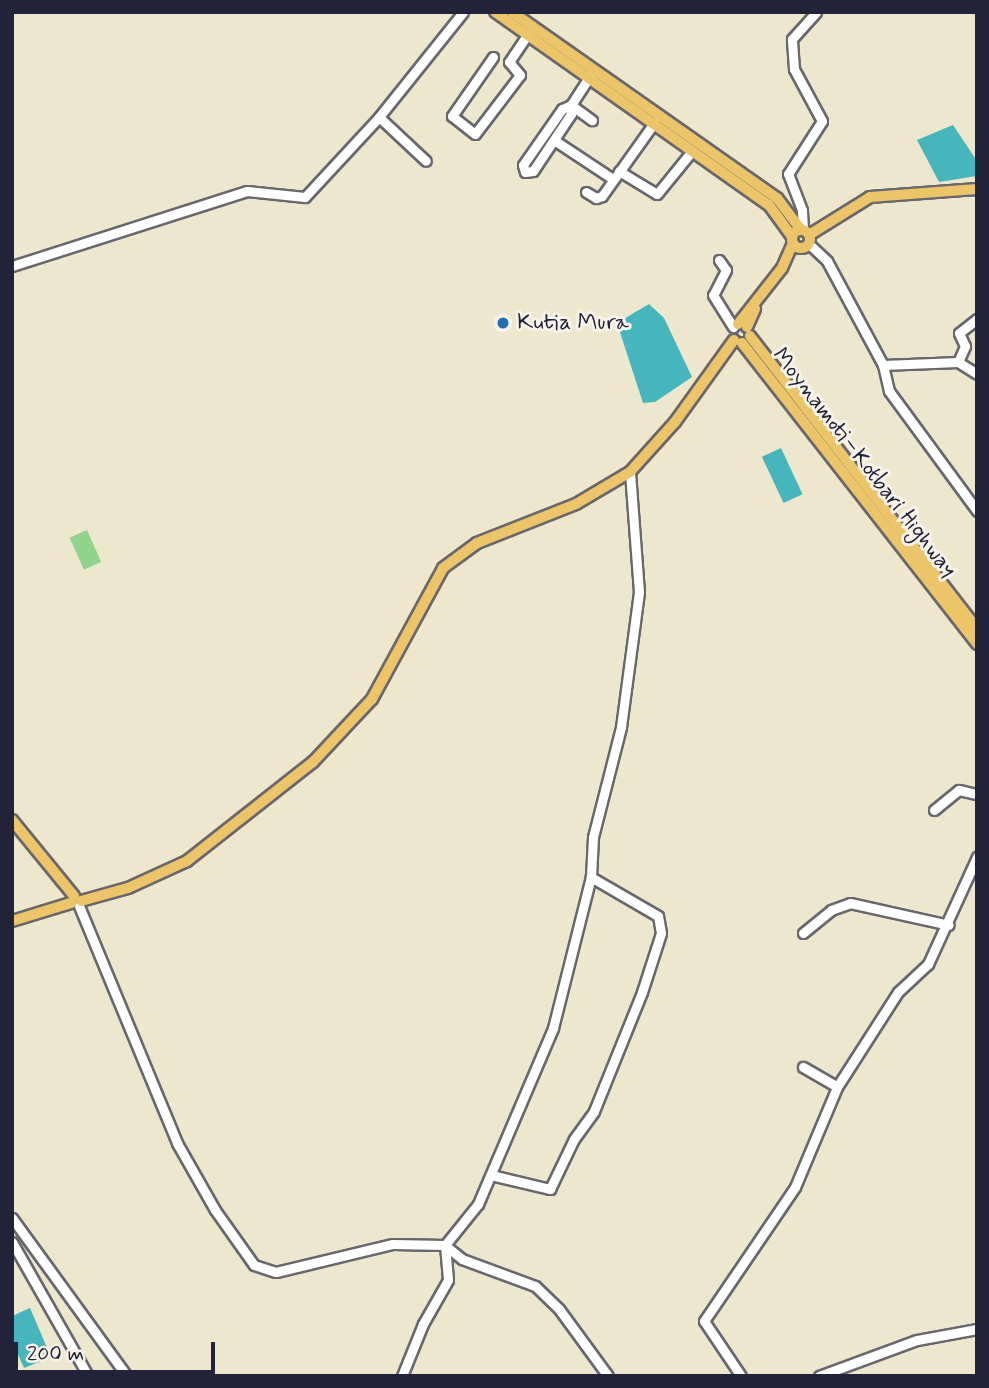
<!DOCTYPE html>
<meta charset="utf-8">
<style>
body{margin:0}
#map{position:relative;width:989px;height:1388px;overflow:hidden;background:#ede7cd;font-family:Mynerve,sans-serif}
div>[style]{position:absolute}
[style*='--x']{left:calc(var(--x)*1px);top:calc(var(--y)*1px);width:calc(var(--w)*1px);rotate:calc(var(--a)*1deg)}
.green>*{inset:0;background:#90d38b;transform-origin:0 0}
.water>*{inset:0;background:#46b6bd;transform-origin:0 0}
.roads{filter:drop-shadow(2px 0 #69676e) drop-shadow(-2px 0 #69676e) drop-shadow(0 2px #69676e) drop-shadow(0 -2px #69676e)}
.minor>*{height:9px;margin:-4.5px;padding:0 4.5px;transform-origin:4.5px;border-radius:4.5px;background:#fff}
.major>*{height:10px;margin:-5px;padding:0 5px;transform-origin:5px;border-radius:5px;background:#ecc569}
.major>.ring{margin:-5px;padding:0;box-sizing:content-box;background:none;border:10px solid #ecc569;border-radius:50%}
.dots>*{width:19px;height:19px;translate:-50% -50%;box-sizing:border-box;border:4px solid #f7f3e8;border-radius:50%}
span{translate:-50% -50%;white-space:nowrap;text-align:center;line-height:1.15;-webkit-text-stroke:6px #f7f3e8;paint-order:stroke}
.poi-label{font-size:23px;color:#22223b}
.left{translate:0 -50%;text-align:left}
.street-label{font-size:23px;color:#22223b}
.frame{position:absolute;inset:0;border:14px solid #22223b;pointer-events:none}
.scale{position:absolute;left:14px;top:1342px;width:201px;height:32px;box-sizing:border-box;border:4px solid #22223b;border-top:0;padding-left:9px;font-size:21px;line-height:24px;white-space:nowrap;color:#22223b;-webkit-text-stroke:5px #f7f3e8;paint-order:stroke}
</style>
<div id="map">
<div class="green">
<i style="left:87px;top:530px;width:35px;height:19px;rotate:66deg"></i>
</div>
<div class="water">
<i style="clip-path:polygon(953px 125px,977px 161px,977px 176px,939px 182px,917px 140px)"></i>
<i style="clip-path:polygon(649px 304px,664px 318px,692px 377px,655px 402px,643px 403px,617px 323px)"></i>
<i style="left:781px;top:448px;width:51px;height:21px;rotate:65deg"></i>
<i style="clip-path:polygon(30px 1308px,51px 1357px,24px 1368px,12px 1341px,12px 1316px)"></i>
</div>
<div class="roads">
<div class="minor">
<i style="--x:493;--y:57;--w:72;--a:124.8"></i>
<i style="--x:452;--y:116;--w:29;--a:38"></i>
<i style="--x:475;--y:134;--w:74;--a:-52.7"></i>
<i style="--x:520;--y:75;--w:17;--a:-130"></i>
<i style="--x:509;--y:62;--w:34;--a:-56"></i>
<i style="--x:571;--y:105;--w:10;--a:156"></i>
<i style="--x:562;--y:109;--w:68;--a:124.9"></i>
<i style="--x:523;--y:165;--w:7;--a:74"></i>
<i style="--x:525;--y:172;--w:8;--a:-7"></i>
<i style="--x:533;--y:171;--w:69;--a:-56.3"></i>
<i style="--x:571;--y:114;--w:9;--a:-90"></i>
<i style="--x:571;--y:105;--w:37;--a:-57"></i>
<i style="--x:571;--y:105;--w:26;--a:36"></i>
<i style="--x:379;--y:117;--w:64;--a:43.1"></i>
<i style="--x:554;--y:140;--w:71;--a:33.5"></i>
<i style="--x:619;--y:171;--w:44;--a:31.2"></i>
<i style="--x:657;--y:194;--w:55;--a:-50.9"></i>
<i style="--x:586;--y:192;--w:12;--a:31"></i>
<i style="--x:596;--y:198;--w:6;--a:-18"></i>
<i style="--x:602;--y:196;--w:90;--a:-54.5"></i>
<i style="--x:803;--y:230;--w:20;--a:-93"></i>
<i style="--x:802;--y:210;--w:39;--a:-111"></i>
<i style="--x:788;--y:174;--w:63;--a:-57.3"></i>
<i style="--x:822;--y:121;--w:59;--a:-118.3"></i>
<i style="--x:794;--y:69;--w:30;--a:-94"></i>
<i style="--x:792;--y:39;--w:36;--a:-48"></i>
<i style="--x:809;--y:244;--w:25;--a:43"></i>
<i style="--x:827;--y:261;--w:118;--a:61.7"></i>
<i style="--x:883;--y:365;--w:75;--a:-2.3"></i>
<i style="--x:958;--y:362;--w:22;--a:32"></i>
<i style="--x:719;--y:260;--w:12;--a:55"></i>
<i style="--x:726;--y:270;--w:28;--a:117"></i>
<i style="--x:713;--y:295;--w:38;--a:58"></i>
<i style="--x:12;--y:266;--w:247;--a:-17.7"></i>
<i style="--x:247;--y:191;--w:58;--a:5.9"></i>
<i style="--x:305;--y:197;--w:109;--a:-47.2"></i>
<i style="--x:379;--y:117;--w:134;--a:-51.3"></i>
<i style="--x:958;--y:362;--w:17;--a:-66"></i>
<i style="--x:965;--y:346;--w:14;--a:-115"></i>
<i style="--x:959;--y:333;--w:23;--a:-38"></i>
<i style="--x:883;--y:365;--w:27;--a:77"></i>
<i style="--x:889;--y:391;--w:149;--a:53.7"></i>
<i style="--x:934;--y:810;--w:32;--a:-39"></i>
<i style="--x:959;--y:790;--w:18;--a:13"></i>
<i style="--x:79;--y:906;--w:256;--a:67.5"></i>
<i style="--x:177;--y:1143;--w:77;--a:60.4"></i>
<i style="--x:215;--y:1210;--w:67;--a:54.7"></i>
<i style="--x:254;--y:1265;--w:23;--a:18"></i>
<i style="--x:276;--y:1272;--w:120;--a:-13.5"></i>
<i style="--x:393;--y:1244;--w:52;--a:1.1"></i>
<i style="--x:445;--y:1245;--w:35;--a:85"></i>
<i style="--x:448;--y:1280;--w:51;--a:119.6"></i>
<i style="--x:423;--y:1324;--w:56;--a:112"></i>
<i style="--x:803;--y:933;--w:36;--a:-39"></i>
<i style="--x:831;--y:910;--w:20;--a:-20"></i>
<i style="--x:850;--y:903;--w:101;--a:12.5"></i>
<i style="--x:803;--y:1067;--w:39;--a:30"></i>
<i style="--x:491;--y:1175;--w:61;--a:13.3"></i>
<i style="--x:550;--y:1189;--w:55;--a:-64.4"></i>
<i style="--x:574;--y:1139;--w:34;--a:-54"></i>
<i style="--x:594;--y:1111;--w:128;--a:-68"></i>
<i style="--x:642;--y:992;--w:62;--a:-72.1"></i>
<i style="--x:661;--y:933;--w:17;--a:-100"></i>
<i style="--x:658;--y:916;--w:78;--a:-149.8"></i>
<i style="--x:12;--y:1218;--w:195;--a:54"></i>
<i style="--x:12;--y:1242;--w:154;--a:60.4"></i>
<i style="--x:608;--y:1376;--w:83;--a:-126.2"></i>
<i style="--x:559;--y:1309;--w:33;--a:-136"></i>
<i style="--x:535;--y:1286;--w:78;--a:-159.7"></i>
<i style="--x:462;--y:1259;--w:22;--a:-141"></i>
<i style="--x:445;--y:1245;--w:53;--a:-51.2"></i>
<i style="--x:478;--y:1204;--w:191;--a:-66.9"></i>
<i style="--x:553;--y:1028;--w:156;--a:-75.9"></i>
<i style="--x:591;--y:877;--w:40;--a:-87.1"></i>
<i style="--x:593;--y:837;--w:114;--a:-75.7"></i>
<i style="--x:621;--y:727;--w:136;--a:-82.4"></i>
<i style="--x:639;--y:592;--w:120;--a:-94.3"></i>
<i style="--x:741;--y:1376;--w:66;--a:-123.9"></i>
<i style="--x:704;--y:1321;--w:162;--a:-55.8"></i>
<i style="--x:795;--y:1187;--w:108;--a:-67.2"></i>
<i style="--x:837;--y:1087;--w:113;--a:-57.3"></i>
<i style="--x:898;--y:992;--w:41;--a:-43"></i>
<i style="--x:928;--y:964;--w:118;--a:-65.4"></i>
<i style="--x:819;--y:1376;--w:104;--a:-20.2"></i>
<i style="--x:917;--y:1340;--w:61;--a:-10.4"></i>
</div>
<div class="major">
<i style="--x:495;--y:12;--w:335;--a:35.2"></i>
<i style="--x:769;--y:205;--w:39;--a:54"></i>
<i style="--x:512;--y:12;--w:324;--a:35.1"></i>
<i style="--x:777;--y:198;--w:40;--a:53"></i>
<i class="ring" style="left:792px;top:230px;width:8px;height:8px"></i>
<i style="--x:809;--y:235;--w:72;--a:-31.9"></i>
<i style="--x:870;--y:197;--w:107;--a:-4.3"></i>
<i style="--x:738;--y:324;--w:71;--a:-51.8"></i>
<i style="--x:782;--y:268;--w:27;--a:-66"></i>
<i style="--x:747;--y:327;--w:20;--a:-66"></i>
<i style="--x:750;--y:336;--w:371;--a:52.2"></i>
<i style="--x:742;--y:343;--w:382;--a:52"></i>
<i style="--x:12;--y:820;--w:98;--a:50.8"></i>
<i style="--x:81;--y:901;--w:49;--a:-15.5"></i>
<i style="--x:128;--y:888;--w:65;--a:-24.6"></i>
<i style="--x:187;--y:861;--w:160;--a:-38.2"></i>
<i style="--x:313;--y:762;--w:86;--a:-46.9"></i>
<i style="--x:372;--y:699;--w:149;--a:-61.5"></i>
<i style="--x:443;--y:568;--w:42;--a:-36.3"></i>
<i style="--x:477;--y:543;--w:106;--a:-21.5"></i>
<i style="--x:576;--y:504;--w:63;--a:-30.7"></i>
<i style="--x:630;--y:472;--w:67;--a:-48"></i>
<i style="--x:675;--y:422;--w:101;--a:-54.3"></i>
<i style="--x:12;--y:921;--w:62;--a:-17"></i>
</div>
</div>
<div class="dots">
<i style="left:503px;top:323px;background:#1f6fb2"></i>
</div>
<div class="poi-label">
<span class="left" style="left:517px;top:323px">Kutia Mura</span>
</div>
<div class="street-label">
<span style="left:864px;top:463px;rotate:52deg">Moynamoti–Kotbari Highway</span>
</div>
<div class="frame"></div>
<div class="scale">200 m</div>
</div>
